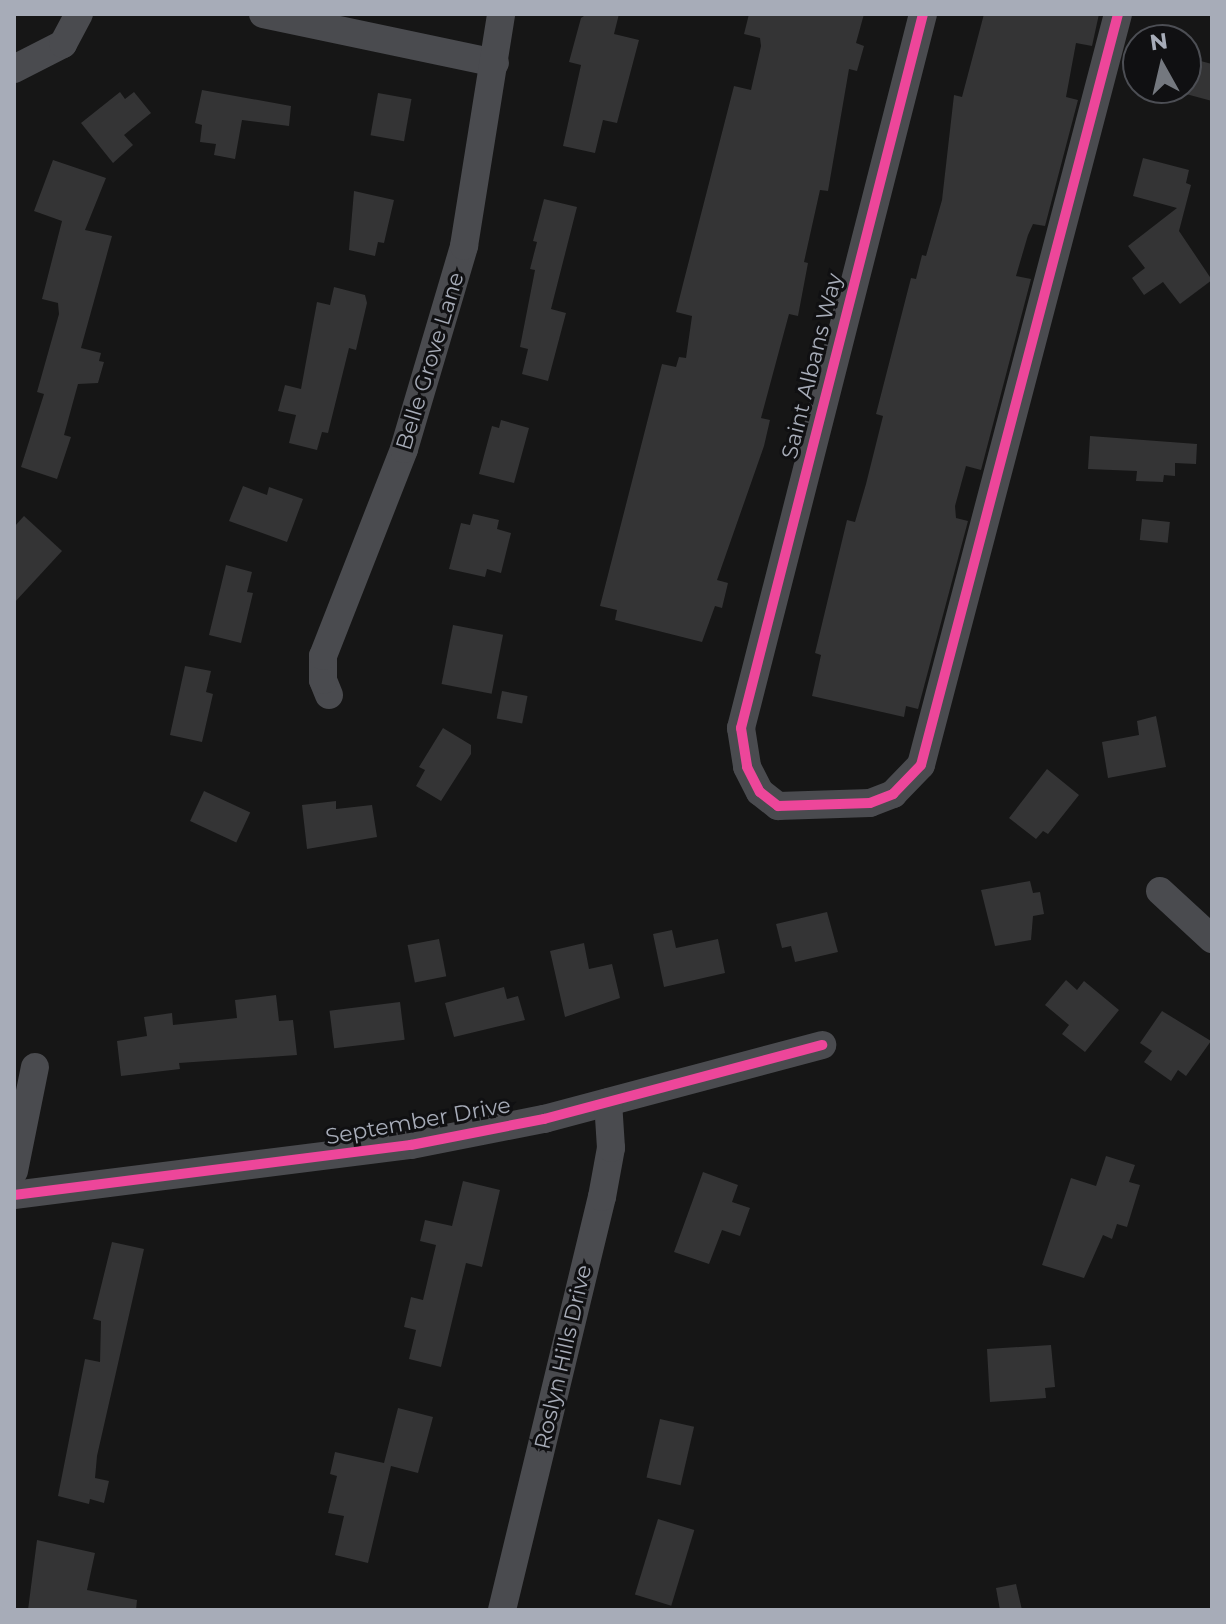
<!DOCTYPE html>
<style>
body{margin:0}
#map{position:relative;width:1226px;height:1624px;overflow:hidden;background:#161616;font-family:Montserrat,sans-serif}
div>[style]{position:absolute}
[style*='--x']{left:calc(var(--x)*1px);top:calc(var(--y)*1px);width:calc(var(--w)*1px);rotate:calc(var(--a)*1deg)}
.building>*{inset:0;background:#343435;transform-origin:0 0}
.minor>*{height:28px;margin:-14px;padding:0 14px;transform-origin:14px;border-radius:14px;background:#4a4b4f}
.cycleway>*{height:10px;margin:-5px;padding:0 5px;transform-origin:5px;border-radius:5px;background:#ed469a}
span{translate:-50% -50%;white-space:nowrap;text-align:center;line-height:1.15;-webkit-text-stroke:6px #101012;paint-order:stroke}
.street-label{font-size:22px;color:#a7acb8}
.frame{position:absolute;inset:0;border:16px solid #a7acb8;pointer-events:none}
.north{position:absolute;left:1122px;top:24px;width:80px;height:80px;box-sizing:border-box;background:#101012;border:2px solid #4c4e54;border-radius:50%;rotate:352deg;font-size:22px;font-weight:700;line-height:32px;text-align:center;color:#a7acb8}
.north::after{content:'';display:block;margin:auto;width:28px;height:36px;background:#74787f;clip-path:polygon(50% 0,100% 100%,50% 72%,0 100%)}
</style>
<div id="map">
<div class="building">
<i style="clip-path:polygon(587px 14px,619px 14px,614px 34px,639px 40px,617px 123px,603px 120px,595px 153px,563px 146px,581px 65px,569px 62px,581px 18px)"></i>
<i style="clip-path:polygon(749px 14px,864px 14px,856px 43px,864px 46px,857px 71px,849px 69px,828px 191px,820px 190px,804px 262px,808px 263px,798px 316px,789px 314px,761px 418px,770px 420px,764px 446px,717px 580px,728px 583px,722px 608px,715px 606px,702px 642px,615px 620px,617px 610px,600px 606px,662px 364px,676px 367px,679px 357px,686px 358px,692px 316px,676px 312px,683px 284px,734px 86px,751px 90px,761px 46px,760px 38px,744px 34px)"></i>
<i style="clip-path:polygon(984px 14px,1099px 14px,1092px 46px,1076px 43px,1066px 97px,1078px 100px,1045px 226px,1033px 224px,1028px 235px,1016px 276px,1031px 279px,981px 470px,966px 466px,955px 506px,956px 518px,968px 521px,918px 709px,906px 706px,904px 717px,812px 696px,821px 655px,815px 653px,847px 520px,855px 522px,866px 484px,883px 416px,876px 414px,911px 278px,916px 279px,922px 255px,926px 256px,942px 200px,954px 95px,962px 97px)"></i>
<i style="clip-path:polygon(1193px 59px,1212px 64px,1212px 101px,1186px 94px,1186px 65px,1191px 66px)"></i>
<i style="clip-path:polygon(202px 90px,291px 106px,289px 126px,242px 120px,235px 159px,214px 155px,216px 144px,200px 142px,202px 125px,195px 123px)"></i>
<i style="clip-path:polygon(120px 92px,125px 99px,134px 92px,151px 113px,124px 135px,133px 145px,113px 163px,81px 123px)"></i>
<i style="left:378px;top:93px;width:34px;height:43px;rotate:10deg"></i>
<i style="clip-path:polygon(1143px 158px,1189px 170px,1186px 183px,1191px 185px,1179px 231px,1212px 280px,1180px 304px,1163px 282px,1144px 295px,1132px 278px,1145px 268px,1128px 246px,1177px 208px,1133px 196px)"></i>
<i style="clip-path:polygon(53px 160px,106px 178px,85px 230px,112px 236px,81px 348px,101px 353px,99px 361px,104px 362px,98px 383px,78px 384px,64px 435px,71px 437px,57px 479px,21px 467px,44px 394px,37px 392px,59px 314px,58px 303px,42px 299px,62px 221px,34px 211px)"></i>
<i style="clip-path:polygon(354px 191px,394px 200px,384px 243px,378px 242px,375px 256px,349px 250px)"></i>
<i style="clip-path:polygon(544px 199px,577px 207px,551px 309px,566px 313px,548px 381px,522px 374px,528px 349px,520px 347px,535px 270px,530px 269px,537px 242px,533px 241px)"></i>
<i style="clip-path:polygon(334px 287px,365px 295px,367px 303px,356px 350px,349px 348px,328px 433px,322px 432px,317px 450px,289px 443px,296px 415px,278px 411px,285px 385px,301px 389px,317px 302px,330px 305px)"></i>
<i style="clip-path:polygon(501px 420px,529px 428px,514px 483px,479px 474px,492px 426px,499px 428px)"></i>
<i style="clip-path:polygon(1090px 436px,1197px 444px,1196px 464px,1175px 463px,1175px 476px,1164px 475px,1163px 482px,1136px 481px,1137px 471px,1088px 469px)"></i>
<i style="clip-path:polygon(243px 486px,267px 495px,269px 487px,303px 499px,287px 542px,229px 521px)"></i>
<i style="clip-path:polygon(473px 514px,499px 520px,497px 529px,511px 533px,501px 573px,487px 569px,485px 577px,449px 569px,461px 523px,470px 525px)"></i>
<i style="clip-path:polygon(24px 516px,62px 551px,14px 603px,14px 527px)"></i>
<i style="left:1142px;top:519px;width:28px;height:21px;rotate:6deg"></i>
<i style="clip-path:polygon(226px 565px,252px 572px,247px 592px,253px 593px,241px 643px,209px 635px)"></i>
<i style="left:453px;top:625px;width:51px;height:60px;rotate:11deg"></i>
<i style="clip-path:polygon(185px 666px,211px 671px,206px 692px,213px 694px,202px 742px,170px 735px)"></i>
<i style="left:502px;top:691px;width:26px;height:28px;rotate:11deg"></i>
<i style="clip-path:polygon(1156px 716px,1166px 767px,1108px 778px,1102px 742px,1139px 735px,1137px 721px)"></i>
<i style="clip-path:polygon(443px 728px,471px 745px,471px 754px,441px 801px,416px 786px,425px 770px,419px 767px)"></i>
<i style="clip-path:polygon(1047px 769px,1079px 795px,1048px 834px,1043px 831px,1036px 839px,1009px 818px)"></i>
<i style="left:204px;top:791px;width:51px;height:33px;rotate:25deg"></i>
<i style="clip-path:polygon(336px 801px,336px 809px,372px 805px,377px 837px,307px 849px,302px 805px)"></i>
<i style="clip-path:polygon(1030px 881px,1033px 893px,1040px 892px,1044px 914px,1033px 916px,1031px 940px,995px 946px,981px 890px)"></i>
<i style="clip-path:polygon(827px 912px,838px 952px,795px 962px,791px 946px,782px 948px,776px 924px)"></i>
<i style="clip-path:polygon(672px 930px,676px 948px,718px 939px,725px 973px,664px 987px,653px 934px)"></i>
<i style="left:439px;top:939px;width:38px;height:32px;rotate:79deg"></i>
<i style="clip-path:polygon(584px 943px,589px 969px,612px 964px,620px 998px,565px 1017px,550px 951px)"></i>
<i style="clip-path:polygon(1066px 980px,1077px 990px,1084px 981px,1119px 1010px,1085px 1052px,1062px 1034px,1069px 1025px,1045px 1005px)"></i>
<i style="clip-path:polygon(504px 987px,507px 999px,518px 996px,525px 1020px,454px 1037px,445px 1003px)"></i>
<i style="clip-path:polygon(276px 995px,279px 1021px,293px 1020px,297px 1055px,179px 1063px,180px 1069px,121px 1076px,117px 1041px,147px 1036px,144px 1017px,172px 1013px,173px 1025px,237px 1018px,235px 1000px)"></i>
<i style="left:400px;top:1002px;width:38px;height:71px;rotate:83deg"></i>
<i style="clip-path:polygon(1162px 1011px,1211px 1041px,1186px 1076px,1178px 1070px,1171px 1081px,1144px 1062px,1152px 1051px,1140px 1043px)"></i>
<i style="clip-path:polygon(1106px 1156px,1135px 1165px,1129px 1182px,1140px 1185px,1127px 1227px,1117px 1224px,1112px 1239px,1103px 1235px,1084px 1278px,1042px 1265px,1071px 1178px,1096px 1186px)"></i>
<i style="clip-path:polygon(703px 1172px,738px 1185px,732px 1202px,750px 1208px,740px 1236px,722px 1230px,709px 1264px,674px 1252px)"></i>
<i style="clip-path:polygon(463px 1181px,500px 1190px,482px 1267px,466px 1263px,441px 1367px,409px 1359px,416px 1330px,404px 1327px,411px 1297px,423px 1300px,436px 1245px,420px 1241px,425px 1220px,452px 1226px)"></i>
<i style="clip-path:polygon(112px 1242px,144px 1249px,97px 1456px,95px 1478px,109px 1481px,104px 1503px,90px 1499px,89px 1504px,58px 1496px,85px 1359px,100px 1362px,101px 1321px,93px 1319px)"></i>
<i style="clip-path:polygon(1051px 1345px,1055px 1387px,1045px 1388px,1046px 1398px,990px 1402px,987px 1349px)"></i>
<i style="clip-path:polygon(398px 1408px,433px 1417px,418px 1473px,391px 1466px,368px 1563px,335px 1555px,344px 1516px,328px 1513px,337px 1476px,330px 1474px,335px 1452px,384px 1463px)"></i>
<i style="left:660px;top:1419px;width:35px;height:60px;rotate:13deg"></i>
<i style="left:658px;top:1519px;width:38px;height:79px;rotate:17deg"></i>
<i style="clip-path:polygon(37px 1540px,95px 1553px,87px 1590px,137px 1600px,136px 1610px,28px 1610px)"></i>
<i style="clip-path:polygon(1016px 1584px,1022px 1610px,1000px 1610px,996px 1588px)"></i>
</div>
<div class="minor">
<i style="--x:263;--y:14;--w:237;--a:11.9"></i>
<i style="--x:923;--y:14;--w:737;--a:104.3"></i>
<i style="--x:741;--y:728;--w:39;--a:81"></i>
<i style="--x:747;--y:767;--w:28;--a:63"></i>
<i style="--x:760;--y:792;--w:23;--a:38"></i>
<i style="--x:778;--y:806;--w:92;--a:-1.9"></i>
<i style="--x:870;--y:803;--w:25;--a:-21"></i>
<i style="--x:893;--y:794;--w:40;--a:-46"></i>
<i style="--x:921;--y:765;--w:776;--a:-75.3"></i>
<i style="--x:14;--y:69;--w:55;--a:-27"></i>
<i style="--x:63;--y:44;--w:34;--a:-62"></i>
<i style="--x:329;--y:695;--w:16;--a:-112"></i>
<i style="--x:323;--y:680;--w:24;--a:-90"></i>
<i style="--x:323;--y:656;--w:222;--a:-68.6"></i>
<i style="--x:404;--y:449;--w:212;--a:-73.5"></i>
<i style="--x:464;--y:246;--w:235;--a:-80.9"></i>
<i style="--x:1160;--y:891;--w:71;--a:42.7"></i>
<i style="--x:14;--y:1171;--w:106;--a:-78.6"></i>
<i style="--x:14;--y:1195;--w:400;--a:-7.2"></i>
<i style="--x:411;--y:1145;--w:136;--a:-11.1"></i>
<i style="--x:544;--y:1119;--w:288;--a:-14.9"></i>
<i style="--x:502;--y:1610;--w:425;--a:-76.4"></i>
<i style="--x:602;--y:1197;--w:50;--a:-79.6"></i>
<i style="--x:611;--y:1148;--w:46;--a:-93.7"></i>
</div>
<div class="cycleway">
<i style="--x:923;--y:14;--w:737;--a:104.3"></i>
<i style="--x:741;--y:728;--w:39;--a:81"></i>
<i style="--x:747;--y:767;--w:28;--a:63"></i>
<i style="--x:760;--y:792;--w:23;--a:38"></i>
<i style="--x:778;--y:806;--w:92;--a:-1.9"></i>
<i style="--x:870;--y:803;--w:25;--a:-21"></i>
<i style="--x:893;--y:794;--w:40;--a:-46"></i>
<i style="--x:921;--y:765;--w:776;--a:-75.3"></i>
<i style="--x:14;--y:1195;--w:400;--a:-7.2"></i>
<i style="--x:411;--y:1145;--w:136;--a:-11.1"></i>
<i style="--x:544;--y:1119;--w:288;--a:-14.9"></i>
</div>
<div class="street-label">
<span style="left:430px;top:361px;rotate:-73deg">Belle Grove Lane</span>
<span style="left:812px;top:366px;rotate:-76deg">Saint Albans Way</span>
<span style="left:418px;top:1121px;rotate:-10deg">September Drive</span>
<span style="left:563px;top:1357px;rotate:-77deg">Roslyn Hills Drive</span>
</div>
<div class="frame"></div>
<div class="north">N</div>
</div>
